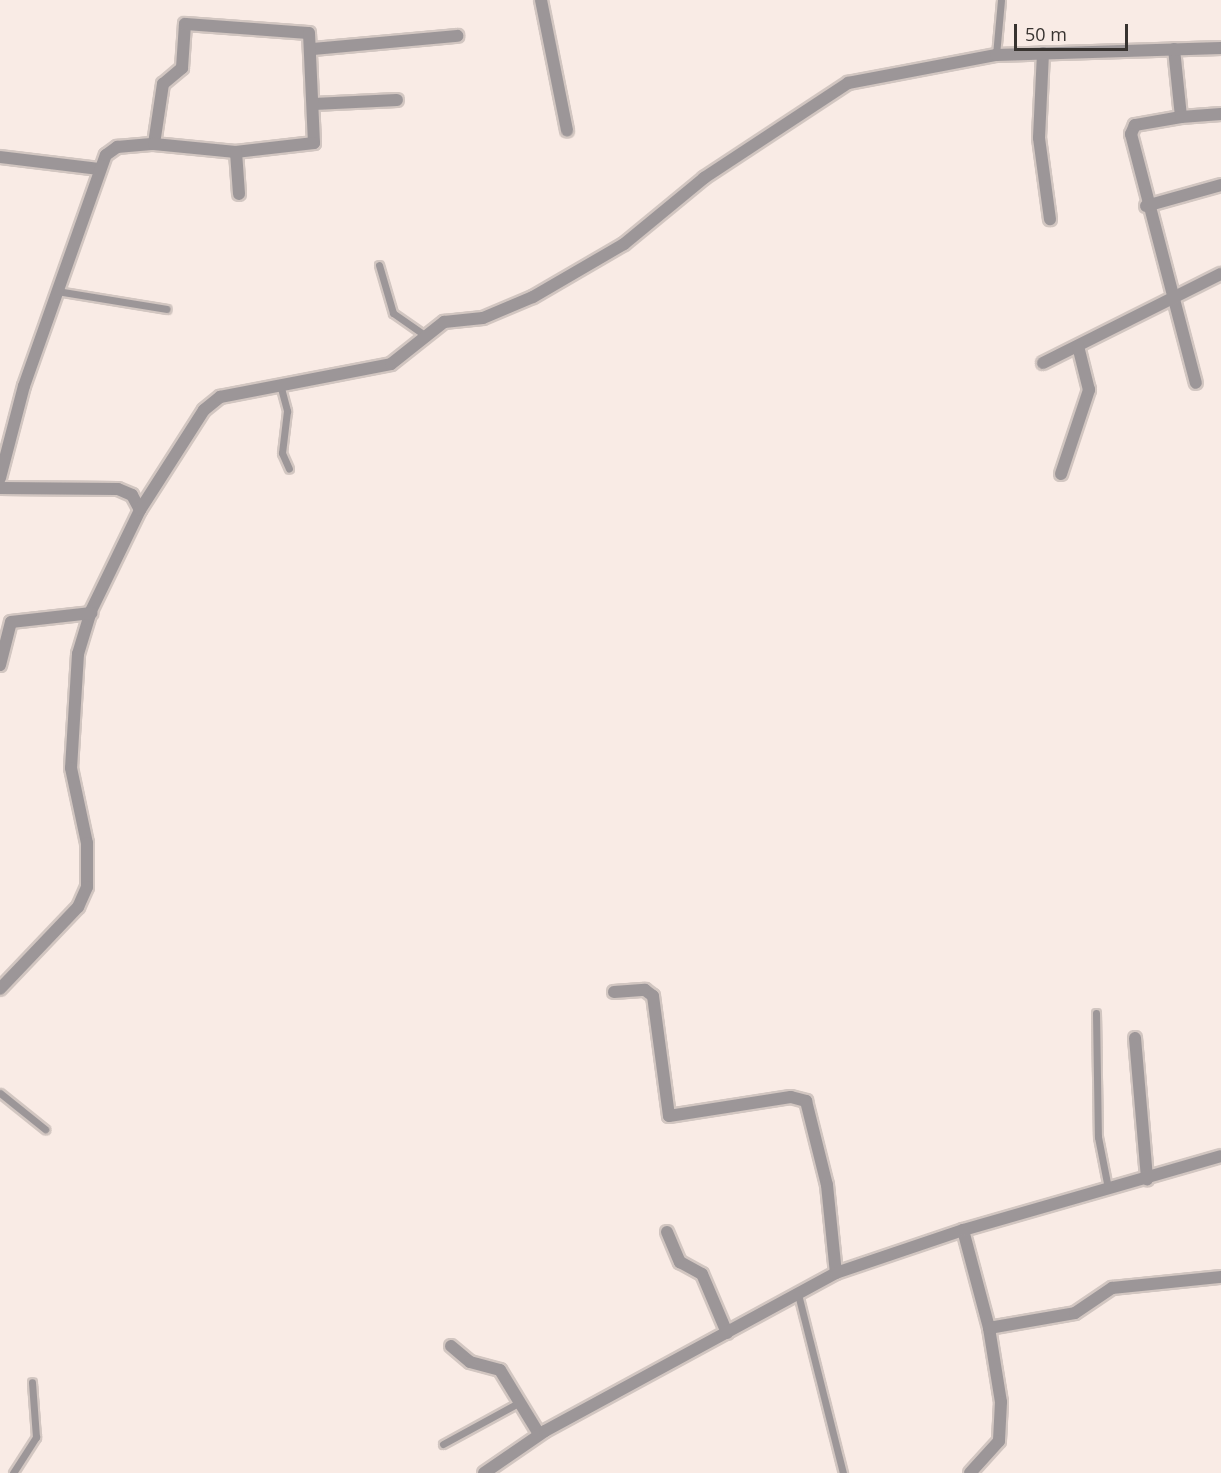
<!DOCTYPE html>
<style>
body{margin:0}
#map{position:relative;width:1221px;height:1473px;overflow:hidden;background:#f9ebe5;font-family:"Open Sans",sans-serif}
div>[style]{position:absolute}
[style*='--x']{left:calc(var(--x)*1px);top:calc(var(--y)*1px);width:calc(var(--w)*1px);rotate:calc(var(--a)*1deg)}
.roads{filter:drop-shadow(2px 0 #d2c6c1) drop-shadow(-2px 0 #d2c6c1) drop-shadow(0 2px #d2c6c1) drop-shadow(0 -2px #d2c6c1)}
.service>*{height:7px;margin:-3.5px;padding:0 3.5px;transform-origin:3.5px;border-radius:3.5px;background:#9c9698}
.minor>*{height:12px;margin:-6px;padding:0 6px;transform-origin:6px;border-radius:6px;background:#9c9698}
span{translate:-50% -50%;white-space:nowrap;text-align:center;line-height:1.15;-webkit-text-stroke:4.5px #f9ebe5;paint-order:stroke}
.scale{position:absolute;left:1014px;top:24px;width:114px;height:27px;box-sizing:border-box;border:3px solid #383330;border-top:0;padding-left:8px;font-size:18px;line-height:21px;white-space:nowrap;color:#383330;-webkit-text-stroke:4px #f9ebe5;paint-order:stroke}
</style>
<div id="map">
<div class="roads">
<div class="service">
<i style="--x:996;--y:55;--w:55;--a:-84.8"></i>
<i style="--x:379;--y:265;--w:50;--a:73.7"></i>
<i style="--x:393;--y:313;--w:40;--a:34.9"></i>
<i style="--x:57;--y:291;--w:111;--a:9.3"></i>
<i style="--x:281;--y:388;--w:24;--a:75"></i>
<i style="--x:287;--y:411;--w:42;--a:96.8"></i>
<i style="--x:282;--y:453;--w:17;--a:66"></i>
<i style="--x:1096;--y:1013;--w:124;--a:89.1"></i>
<i style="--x:1098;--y:1137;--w:52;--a:78.9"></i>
<i style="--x:0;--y:1093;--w:58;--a:38.7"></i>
<i style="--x:798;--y:1294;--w:185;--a:75.9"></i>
<i style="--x:443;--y:1444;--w:88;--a:-28.6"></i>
<i style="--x:13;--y:1473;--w:43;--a:-57.4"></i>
<i style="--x:36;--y:1437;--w:55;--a:-94.2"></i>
</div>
<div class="minor">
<i style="--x:541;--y:0;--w:133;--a:78.7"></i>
<i style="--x:313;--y:49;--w:145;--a:-5.2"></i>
<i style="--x:1174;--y:49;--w:68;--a:84.1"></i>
<i style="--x:1181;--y:117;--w:47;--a:170.1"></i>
<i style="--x:1135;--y:125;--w:10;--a:114"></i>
<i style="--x:1131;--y:134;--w:257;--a:75.4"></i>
<i style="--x:1043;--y:53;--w:85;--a:92.7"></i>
<i style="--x:1039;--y:138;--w:82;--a:82.3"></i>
<i style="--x:314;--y:104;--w:83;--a:-2.8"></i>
<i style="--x:1181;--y:117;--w:40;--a:-4.3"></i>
<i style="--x:154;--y:144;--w:61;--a:-81.5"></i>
<i style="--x:163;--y:84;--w:25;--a:-40"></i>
<i style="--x:182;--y:68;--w:44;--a:-86.1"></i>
<i style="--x:185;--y:24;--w:124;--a:4.2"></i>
<i style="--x:309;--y:33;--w:110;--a:87.4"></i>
<i style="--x:314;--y:143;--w:79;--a:173.4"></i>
<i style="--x:0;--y:157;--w:100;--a:6.9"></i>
<i style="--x:1146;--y:206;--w:78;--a:-15.6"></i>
<i style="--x:1043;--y:363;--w:199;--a:-26.6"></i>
<i style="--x:1061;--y:474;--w:89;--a:-71.6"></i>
<i style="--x:1089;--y:390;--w:45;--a:-104"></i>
<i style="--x:0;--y:478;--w:95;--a:-75.4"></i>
<i style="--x:24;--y:386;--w:245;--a:-70.5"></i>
<i style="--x:106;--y:155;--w:14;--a:-36"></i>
<i style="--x:117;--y:147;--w:37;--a:-5"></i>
<i style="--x:154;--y:144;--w:82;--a:5.6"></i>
<i style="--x:236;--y:152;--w:42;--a:85.9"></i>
<i style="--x:0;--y:488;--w:118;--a:0.5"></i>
<i style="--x:118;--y:489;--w:15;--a:23"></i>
<i style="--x:132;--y:495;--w:17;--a:62"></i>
<i style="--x:140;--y:510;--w:112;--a:115.9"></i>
<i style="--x:91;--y:611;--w:45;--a:106.8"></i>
<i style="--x:78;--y:654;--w:114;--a:93.5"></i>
<i style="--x:71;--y:768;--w:77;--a:78"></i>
<i style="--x:87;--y:843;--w:44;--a:90"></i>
<i style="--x:87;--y:887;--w:22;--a:114"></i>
<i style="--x:78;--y:907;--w:113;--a:133.6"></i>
<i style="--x:140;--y:510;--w:119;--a:-57.4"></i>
<i style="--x:204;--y:410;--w:21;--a:-39"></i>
<i style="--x:220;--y:397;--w:174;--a:-10.9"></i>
<i style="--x:391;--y:364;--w:68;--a:-38.4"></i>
<i style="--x:444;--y:322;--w:39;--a:-6"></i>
<i style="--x:483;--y:318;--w:54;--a:-22.8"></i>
<i style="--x:533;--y:297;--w:105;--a:-30.2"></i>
<i style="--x:624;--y:244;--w:104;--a:-39.5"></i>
<i style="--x:704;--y:178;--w:173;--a:-33.4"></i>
<i style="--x:848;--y:83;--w:151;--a:-10.7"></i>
<i style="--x:996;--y:55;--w:225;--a:-1.8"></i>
<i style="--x:0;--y:665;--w:44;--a:-75.7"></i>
<i style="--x:11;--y:622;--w:81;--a:-6.4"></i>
<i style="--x:614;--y:992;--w:31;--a:-4"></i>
<i style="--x:645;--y:990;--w:10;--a:37"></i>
<i style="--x:653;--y:996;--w:121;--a:82.4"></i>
<i style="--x:669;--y:1116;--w:123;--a:-8.9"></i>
<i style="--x:791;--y:1097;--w:16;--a:15"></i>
<i style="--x:806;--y:1101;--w:87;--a:76"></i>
<i style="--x:827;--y:1185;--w:88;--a:84.2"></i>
<i style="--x:1135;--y:1038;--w:142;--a:85.1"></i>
<i style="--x:963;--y:1230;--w:101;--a:75.1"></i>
<i style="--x:989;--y:1328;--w:75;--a:80.8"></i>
<i style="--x:1001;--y:1402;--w:39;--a:93"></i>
<i style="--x:999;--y:1441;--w:43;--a:132.2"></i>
<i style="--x:667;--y:1232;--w:33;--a:67"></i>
<i style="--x:680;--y:1262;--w:25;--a:29"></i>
<i style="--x:702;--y:1274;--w:64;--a:67"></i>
<i style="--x:989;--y:1328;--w:87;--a:-9.9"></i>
<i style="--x:1075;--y:1313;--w:45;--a:-34"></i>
<i style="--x:1112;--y:1288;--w:110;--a:-5.8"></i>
<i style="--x:451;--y:1346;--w:25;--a:40"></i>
<i style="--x:470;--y:1362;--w:31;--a:15"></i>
<i style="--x:500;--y:1370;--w:75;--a:58.6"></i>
<i style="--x:484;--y:1473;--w:74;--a:-34.5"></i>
<i style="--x:545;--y:1431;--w:331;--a:-28.5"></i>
<i style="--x:836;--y:1273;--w:134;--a:-18.7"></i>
<i style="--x:963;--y:1230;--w:268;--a:-16"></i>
</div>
</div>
<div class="scale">50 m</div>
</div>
